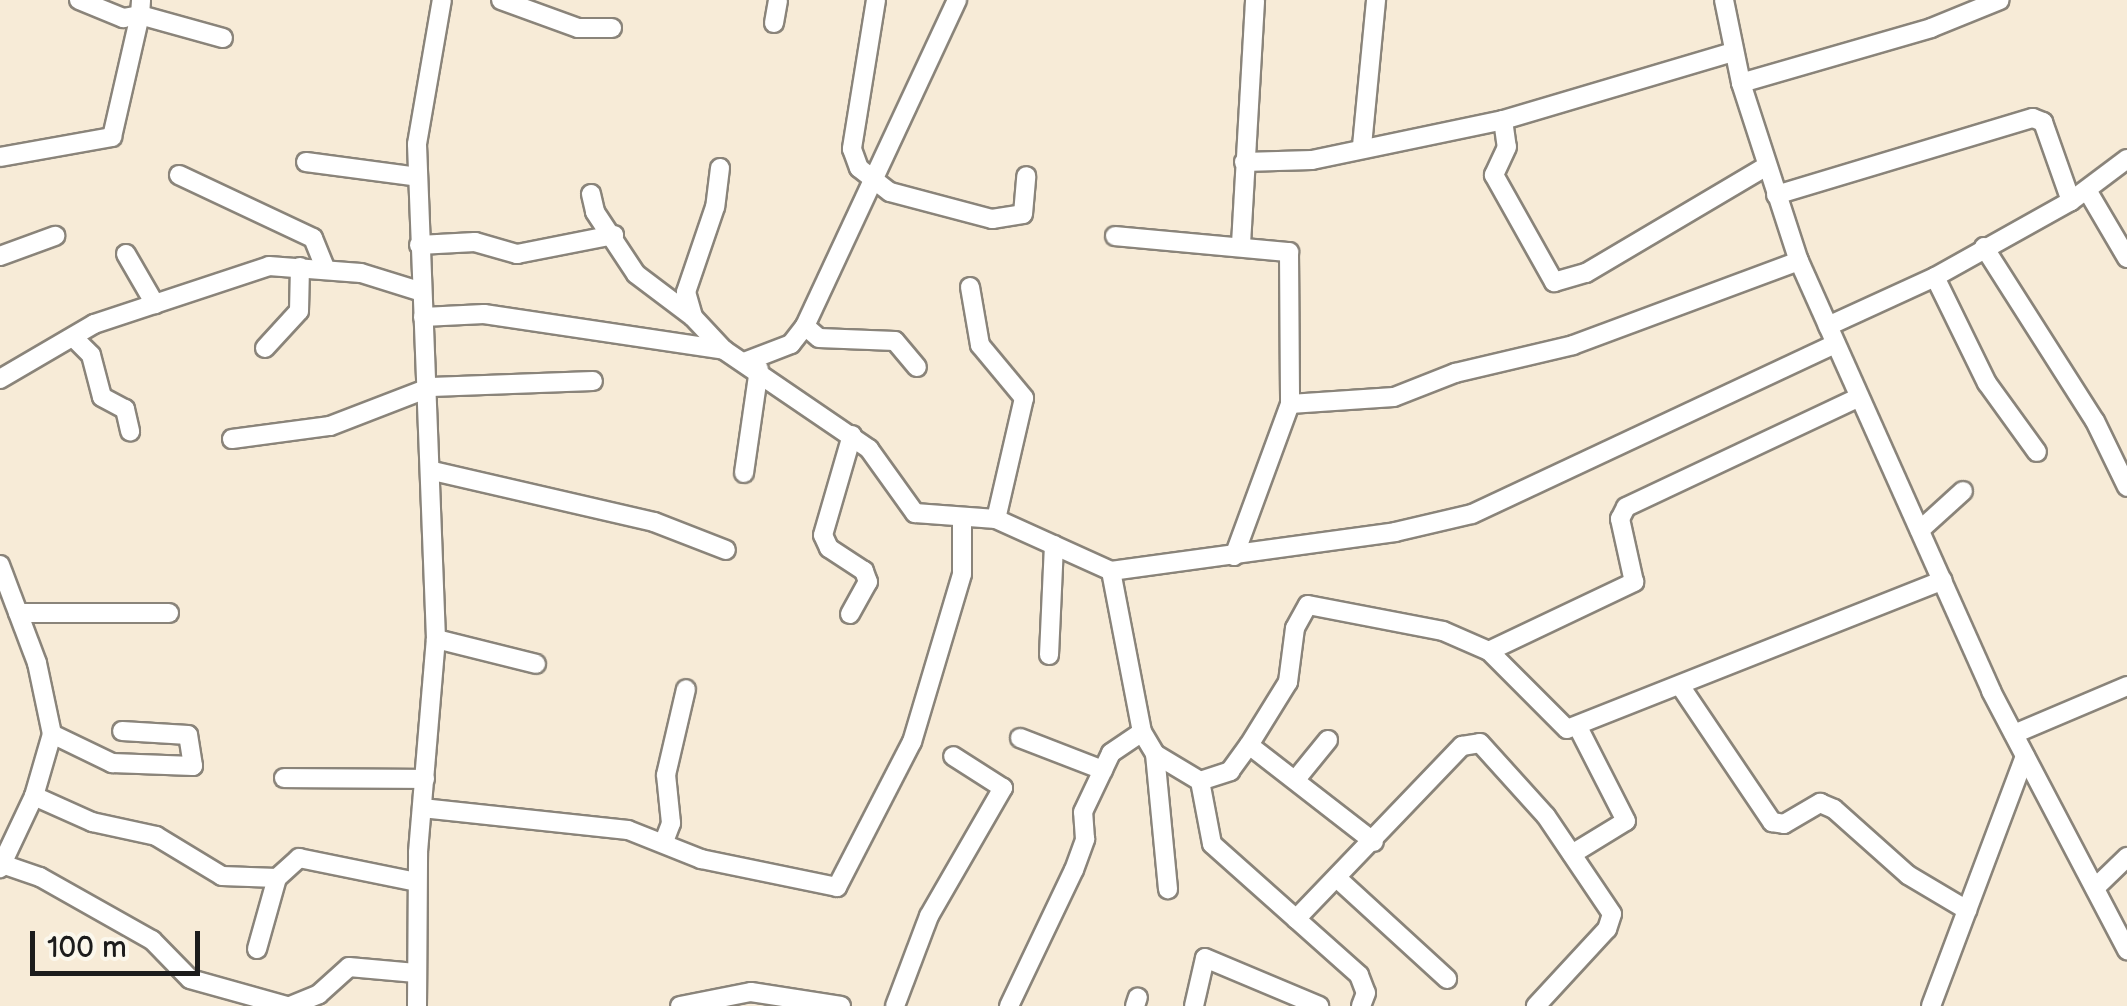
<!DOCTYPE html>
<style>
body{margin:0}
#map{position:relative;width:2127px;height:1006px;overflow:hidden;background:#f7ebd7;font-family:"Balsamiq Sans",sans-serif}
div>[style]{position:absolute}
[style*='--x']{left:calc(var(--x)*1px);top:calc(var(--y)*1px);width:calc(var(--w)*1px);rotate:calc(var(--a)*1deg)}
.roads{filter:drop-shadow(2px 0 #8a847a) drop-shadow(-2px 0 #8a847a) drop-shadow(0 2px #8a847a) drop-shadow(0 -2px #8a847a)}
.minor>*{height:18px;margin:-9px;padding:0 9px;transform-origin:9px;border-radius:9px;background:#fff}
span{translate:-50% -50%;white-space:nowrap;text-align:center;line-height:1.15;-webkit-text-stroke:8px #fbf7ec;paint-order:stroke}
.scale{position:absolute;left:30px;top:931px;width:170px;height:45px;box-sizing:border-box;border:5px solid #1c1c1c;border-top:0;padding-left:12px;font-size:30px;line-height:35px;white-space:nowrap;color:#1c1c1c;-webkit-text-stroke:8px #fbf7ec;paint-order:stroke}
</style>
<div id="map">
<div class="roads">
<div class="minor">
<i style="--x:79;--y:0;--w:48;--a:22.2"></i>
<i style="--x:123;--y:18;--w:17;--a:-10"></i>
<i style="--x:140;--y:15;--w:15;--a:-86"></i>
<i style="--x:501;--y:0;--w:82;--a:20"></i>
<i style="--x:578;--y:28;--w:34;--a:0"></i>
<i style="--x:876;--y:0;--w:151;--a:99.2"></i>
<i style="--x:852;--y:149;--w:20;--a:70"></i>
<i style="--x:859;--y:168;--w:39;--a:38"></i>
<i style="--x:890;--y:192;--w:106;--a:14.8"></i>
<i style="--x:992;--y:219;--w:31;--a:-9"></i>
<i style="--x:1023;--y:214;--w:38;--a:-85"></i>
<i style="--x:1724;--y:0;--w:85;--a:78.4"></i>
<i style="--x:1741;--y:83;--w:187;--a:72"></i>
<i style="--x:1799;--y:261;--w:471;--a:65.9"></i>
<i style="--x:1991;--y:691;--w:293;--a:62.3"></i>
<i style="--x:774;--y:23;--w:23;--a:-80"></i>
<i style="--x:1741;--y:83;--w:198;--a:-16.1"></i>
<i style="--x:1931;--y:28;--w:74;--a:-22.1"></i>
<i style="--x:1503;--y:120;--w:27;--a:82"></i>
<i style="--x:1507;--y:147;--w:31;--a:115"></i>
<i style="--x:1494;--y:175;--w:123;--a:60.7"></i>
<i style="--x:1554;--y:282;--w:33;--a:-16"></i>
<i style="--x:1586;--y:273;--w:210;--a:-30.6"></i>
<i style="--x:1362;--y:146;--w:147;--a:-84.5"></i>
<i style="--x:0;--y:157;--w:114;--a:-10.1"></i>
<i style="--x:112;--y:137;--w:125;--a:-77.1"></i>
<i style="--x:140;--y:15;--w:86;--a:15.5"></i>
<i style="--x:306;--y:162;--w:113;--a:7.6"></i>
<i style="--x:1244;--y:162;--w:68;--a:-1.7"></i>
<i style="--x:1312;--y:160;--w:195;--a:-11.8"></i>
<i style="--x:1503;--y:120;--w:240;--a:-16.5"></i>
<i style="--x:720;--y:168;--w:39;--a:97"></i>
<i style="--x:715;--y:207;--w:90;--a:108.8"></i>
<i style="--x:686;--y:292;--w:26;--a:74"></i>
<i style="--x:693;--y:317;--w:45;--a:46.8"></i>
<i style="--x:179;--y:175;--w:148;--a:25.2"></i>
<i style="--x:313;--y:238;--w:32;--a:68"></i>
<i style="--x:2087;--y:190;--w:79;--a:59.5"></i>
<i style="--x:591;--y:194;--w:18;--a:77"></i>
<i style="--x:595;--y:212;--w:74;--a:56.5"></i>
<i style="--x:636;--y:274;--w:71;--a:37"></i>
<i style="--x:1776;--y:195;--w:268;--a:-16.7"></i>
<i style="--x:2033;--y:118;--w:11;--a:22"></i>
<i style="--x:2043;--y:122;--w:84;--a:70.5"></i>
<i style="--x:1115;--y:236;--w:175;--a:5.3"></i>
<i style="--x:1289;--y:252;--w:152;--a:89.6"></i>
<i style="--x:1290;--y:404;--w:162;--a:110.2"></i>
<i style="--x:1241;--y:244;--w:244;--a:-86.7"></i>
<i style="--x:419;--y:245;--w:56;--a:-3.1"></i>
<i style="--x:475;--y:242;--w:44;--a:15.9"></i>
<i style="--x:517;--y:254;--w:99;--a:-11.1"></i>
<i style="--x:1984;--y:247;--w:206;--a:57.5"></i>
<i style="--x:2095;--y:421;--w:73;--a:64.1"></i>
<i style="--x:126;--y:254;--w:58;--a:59.9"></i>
<i style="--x:0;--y:256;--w:59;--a:-20"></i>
<i style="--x:1935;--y:277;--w:118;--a:63.9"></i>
<i style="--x:1987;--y:383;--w:85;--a:54.1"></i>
<i style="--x:970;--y:287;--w:59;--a:80.2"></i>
<i style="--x:980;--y:345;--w:69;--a:50.3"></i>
<i style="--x:1024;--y:398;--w:124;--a:103"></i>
<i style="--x:423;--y:317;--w:61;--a:-2.8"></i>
<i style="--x:484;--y:314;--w:243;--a:8.5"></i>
<i style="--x:724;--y:350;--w:176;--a:34.3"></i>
<i style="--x:869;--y:449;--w:79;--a:54.3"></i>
<i style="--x:915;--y:513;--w:81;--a:4.2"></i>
<i style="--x:996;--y:519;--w:126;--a:24.3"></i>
<i style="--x:1111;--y:571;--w:164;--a:79.1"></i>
<i style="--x:1142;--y:732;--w:26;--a:59"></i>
<i style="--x:1155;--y:754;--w:52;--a:31"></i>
<i style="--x:1200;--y:781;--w:32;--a:-18"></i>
<i style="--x:1230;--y:771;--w:32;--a:-54"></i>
<i style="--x:1249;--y:745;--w:74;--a:-58.2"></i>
<i style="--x:1288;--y:682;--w:54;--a:-82.6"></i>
<i style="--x:1295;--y:628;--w:26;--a:-61"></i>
<i style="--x:1308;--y:605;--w:137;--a:10.9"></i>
<i style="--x:1443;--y:631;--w:50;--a:23.5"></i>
<i style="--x:1489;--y:651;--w:110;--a:45"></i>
<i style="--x:1567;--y:729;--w:404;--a:-21.6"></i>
<i style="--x:805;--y:326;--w:18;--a:41"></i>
<i style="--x:819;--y:338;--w:76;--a:2.3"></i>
<i style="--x:895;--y:341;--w:34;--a:50"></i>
<i style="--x:1828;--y:326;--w:118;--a:-24.6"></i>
<i style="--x:1935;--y:277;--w:156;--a:-29.2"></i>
<i style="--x:2071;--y:201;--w:70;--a:-36.9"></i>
<i style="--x:74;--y:338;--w:24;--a:45"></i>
<i style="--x:91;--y:355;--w:43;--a:75.3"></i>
<i style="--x:102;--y:397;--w:26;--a:28"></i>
<i style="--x:125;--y:409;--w:23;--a:77"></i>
<i style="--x:265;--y:348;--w:50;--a:-47.4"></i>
<i style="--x:299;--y:311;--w:44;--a:-88.7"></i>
<i style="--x:747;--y:361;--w:47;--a:-21.1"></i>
<i style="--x:791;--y:344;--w:23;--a:-52"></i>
<i style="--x:805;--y:326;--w:360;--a:-65"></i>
<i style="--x:0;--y:379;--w:109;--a:-30.3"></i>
<i style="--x:94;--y:324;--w:184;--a:-18.3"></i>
<i style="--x:269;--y:266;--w:92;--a:4.4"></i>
<i style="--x:361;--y:273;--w:61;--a:17.2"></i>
<i style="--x:1290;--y:404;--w:104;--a:-3.9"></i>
<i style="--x:1394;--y:397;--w:66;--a:-21.5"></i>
<i style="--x:1455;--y:373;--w:121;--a:-13.3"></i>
<i style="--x:1573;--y:345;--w:241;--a:-20.4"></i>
<i style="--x:232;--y:439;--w:99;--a:-7.6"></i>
<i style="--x:330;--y:426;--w:108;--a:-21.1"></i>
<i style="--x:431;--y:387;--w:162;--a:-2.1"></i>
<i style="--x:433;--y:471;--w:227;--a:13"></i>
<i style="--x:654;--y:522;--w:77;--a:21.3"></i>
<i style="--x:744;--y:473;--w:105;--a:-81.8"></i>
<i style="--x:1920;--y:530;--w:58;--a:-42.2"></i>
<i style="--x:0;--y:565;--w:105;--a:69.3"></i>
<i style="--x:37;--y:663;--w:73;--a:78.1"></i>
<i style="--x:52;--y:734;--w:65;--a:106.2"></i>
<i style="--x:34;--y:796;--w:80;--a:115.3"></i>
<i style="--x:1111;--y:571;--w:287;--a:-7.8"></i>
<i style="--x:1395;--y:532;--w:79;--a:-13.2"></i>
<i style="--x:1472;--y:514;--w:401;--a:-25.1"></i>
<i style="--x:18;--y:613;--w:151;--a:0"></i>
<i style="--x:850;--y:614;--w:37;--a:-61"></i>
<i style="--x:868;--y:582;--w:12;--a:-110"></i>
<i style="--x:864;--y:571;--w:42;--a:-146.7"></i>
<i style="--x:829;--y:548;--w:14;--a:-115"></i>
<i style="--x:823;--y:535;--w:104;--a:-73.8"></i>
<i style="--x:436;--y:639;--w:103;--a:14"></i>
<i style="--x:1489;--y:651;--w:161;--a:-25.4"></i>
<i style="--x:1634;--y:582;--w:65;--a:-102.5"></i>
<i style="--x:1620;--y:519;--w:13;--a:-63"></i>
<i style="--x:1626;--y:507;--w:256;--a:-25.2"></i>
<i style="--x:1049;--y:655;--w:110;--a:-87.4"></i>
<i style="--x:1681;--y:687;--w:163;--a:56"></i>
<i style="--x:1772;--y:822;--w:12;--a:9"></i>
<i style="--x:1784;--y:824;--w:42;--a:-30.3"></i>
<i style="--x:1820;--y:803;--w:15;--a:23"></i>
<i style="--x:1834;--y:809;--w:99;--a:41.7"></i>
<i style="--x:1908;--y:875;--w:69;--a:30.7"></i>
<i style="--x:52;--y:734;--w:67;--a:25.8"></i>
<i style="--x:112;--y:763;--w:81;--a:2.1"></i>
<i style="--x:193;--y:766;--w:31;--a:-99"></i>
<i style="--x:188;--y:735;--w:66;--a:-176.5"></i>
<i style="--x:2014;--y:734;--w:123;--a:-23"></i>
<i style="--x:1020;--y:738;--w:89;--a:21.1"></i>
<i style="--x:1249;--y:745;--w:158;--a:37.8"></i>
<i style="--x:1155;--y:754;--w:136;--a:84.5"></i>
<i style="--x:284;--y:778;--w:141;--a:0.4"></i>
<i style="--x:1297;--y:778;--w:49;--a:-50.8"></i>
<i style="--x:1200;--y:781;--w:64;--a:79.2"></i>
<i style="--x:1212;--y:844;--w:197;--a:41.7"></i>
<i style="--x:1359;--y:975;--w:19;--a:69"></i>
<i style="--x:1366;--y:993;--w:14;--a:111"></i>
<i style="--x:34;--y:796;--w:64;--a:24.1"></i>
<i style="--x:92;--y:822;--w:66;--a:12.3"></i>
<i style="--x:156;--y:836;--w:77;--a:31.2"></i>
<i style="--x:222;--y:876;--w:55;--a:2.1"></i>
<i style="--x:422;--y:808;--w:207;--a:6.1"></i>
<i style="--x:628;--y:830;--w:79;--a:21.7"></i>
<i style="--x:701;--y:859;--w:139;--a:11.6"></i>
<i style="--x:837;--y:887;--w:163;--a:-62.7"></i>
<i style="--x:912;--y:742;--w:175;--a:-73.4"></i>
<i style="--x:962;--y:574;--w:56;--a:-90"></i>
<i style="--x:665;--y:839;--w:17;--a:-69"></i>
<i style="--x:671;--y:823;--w:48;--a:-95.9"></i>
<i style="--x:666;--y:775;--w:88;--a:-76.9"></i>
<i style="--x:1572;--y:854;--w:63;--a:-31.4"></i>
<i style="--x:1626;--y:821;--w:106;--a:-117.1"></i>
<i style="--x:2;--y:864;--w:40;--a:18.9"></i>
<i style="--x:40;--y:877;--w:129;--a:29.4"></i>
<i style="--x:152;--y:940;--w:54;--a:45.7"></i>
<i style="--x:190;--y:979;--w:101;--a:15.6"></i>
<i style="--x:1338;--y:879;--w:148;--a:42.5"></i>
<i style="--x:2095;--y:888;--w:45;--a:-44.1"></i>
<i style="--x:1296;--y:919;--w:240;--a:-46.2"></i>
<i style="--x:1462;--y:746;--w:18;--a:-9"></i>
<i style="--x:1480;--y:743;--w:98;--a:47.9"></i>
<i style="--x:1546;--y:816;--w:118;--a:56"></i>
<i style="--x:1612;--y:914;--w:16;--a:108"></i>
<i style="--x:1607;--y:929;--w:105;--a:132.7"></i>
<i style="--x:257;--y:949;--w:74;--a:-74.3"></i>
<i style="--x:277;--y:878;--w:30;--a:-42"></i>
<i style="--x:299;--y:858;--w:120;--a:11.5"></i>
<i style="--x:290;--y:1006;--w:31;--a:-22"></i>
<i style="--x:319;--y:994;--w:40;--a:-42"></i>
<i style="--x:349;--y:967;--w:67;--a:5.1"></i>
<i style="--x:417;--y:1006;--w:154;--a:-89.6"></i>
<i style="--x:418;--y:852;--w:214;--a:-85.2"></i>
<i style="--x:436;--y:639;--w:495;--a:-92.2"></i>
<i style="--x:417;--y:144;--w:146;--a:-80.2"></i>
<i style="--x:680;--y:1006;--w:72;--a:-11.2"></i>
<i style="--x:751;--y:992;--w:91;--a:8.8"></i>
<i style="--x:895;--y:1006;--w:96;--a:-69.3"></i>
<i style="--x:929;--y:916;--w:148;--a:-60"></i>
<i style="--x:1003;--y:788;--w:59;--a:-147.4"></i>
<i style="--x:1009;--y:1006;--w:151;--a:-64.5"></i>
<i style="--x:1074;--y:870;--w:33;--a:-70"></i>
<i style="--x:1085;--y:839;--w:27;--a:-94"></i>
<i style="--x:1083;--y:812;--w:65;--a:-64.6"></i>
<i style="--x:1111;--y:753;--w:37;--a:-34"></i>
<i style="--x:1135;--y:1006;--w:9;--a:-72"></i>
<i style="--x:1194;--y:1006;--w:49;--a:-77.1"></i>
<i style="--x:1205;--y:958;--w:124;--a:22.8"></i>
<i style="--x:1931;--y:1006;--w:267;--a:-69.4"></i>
</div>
</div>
<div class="scale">100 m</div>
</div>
